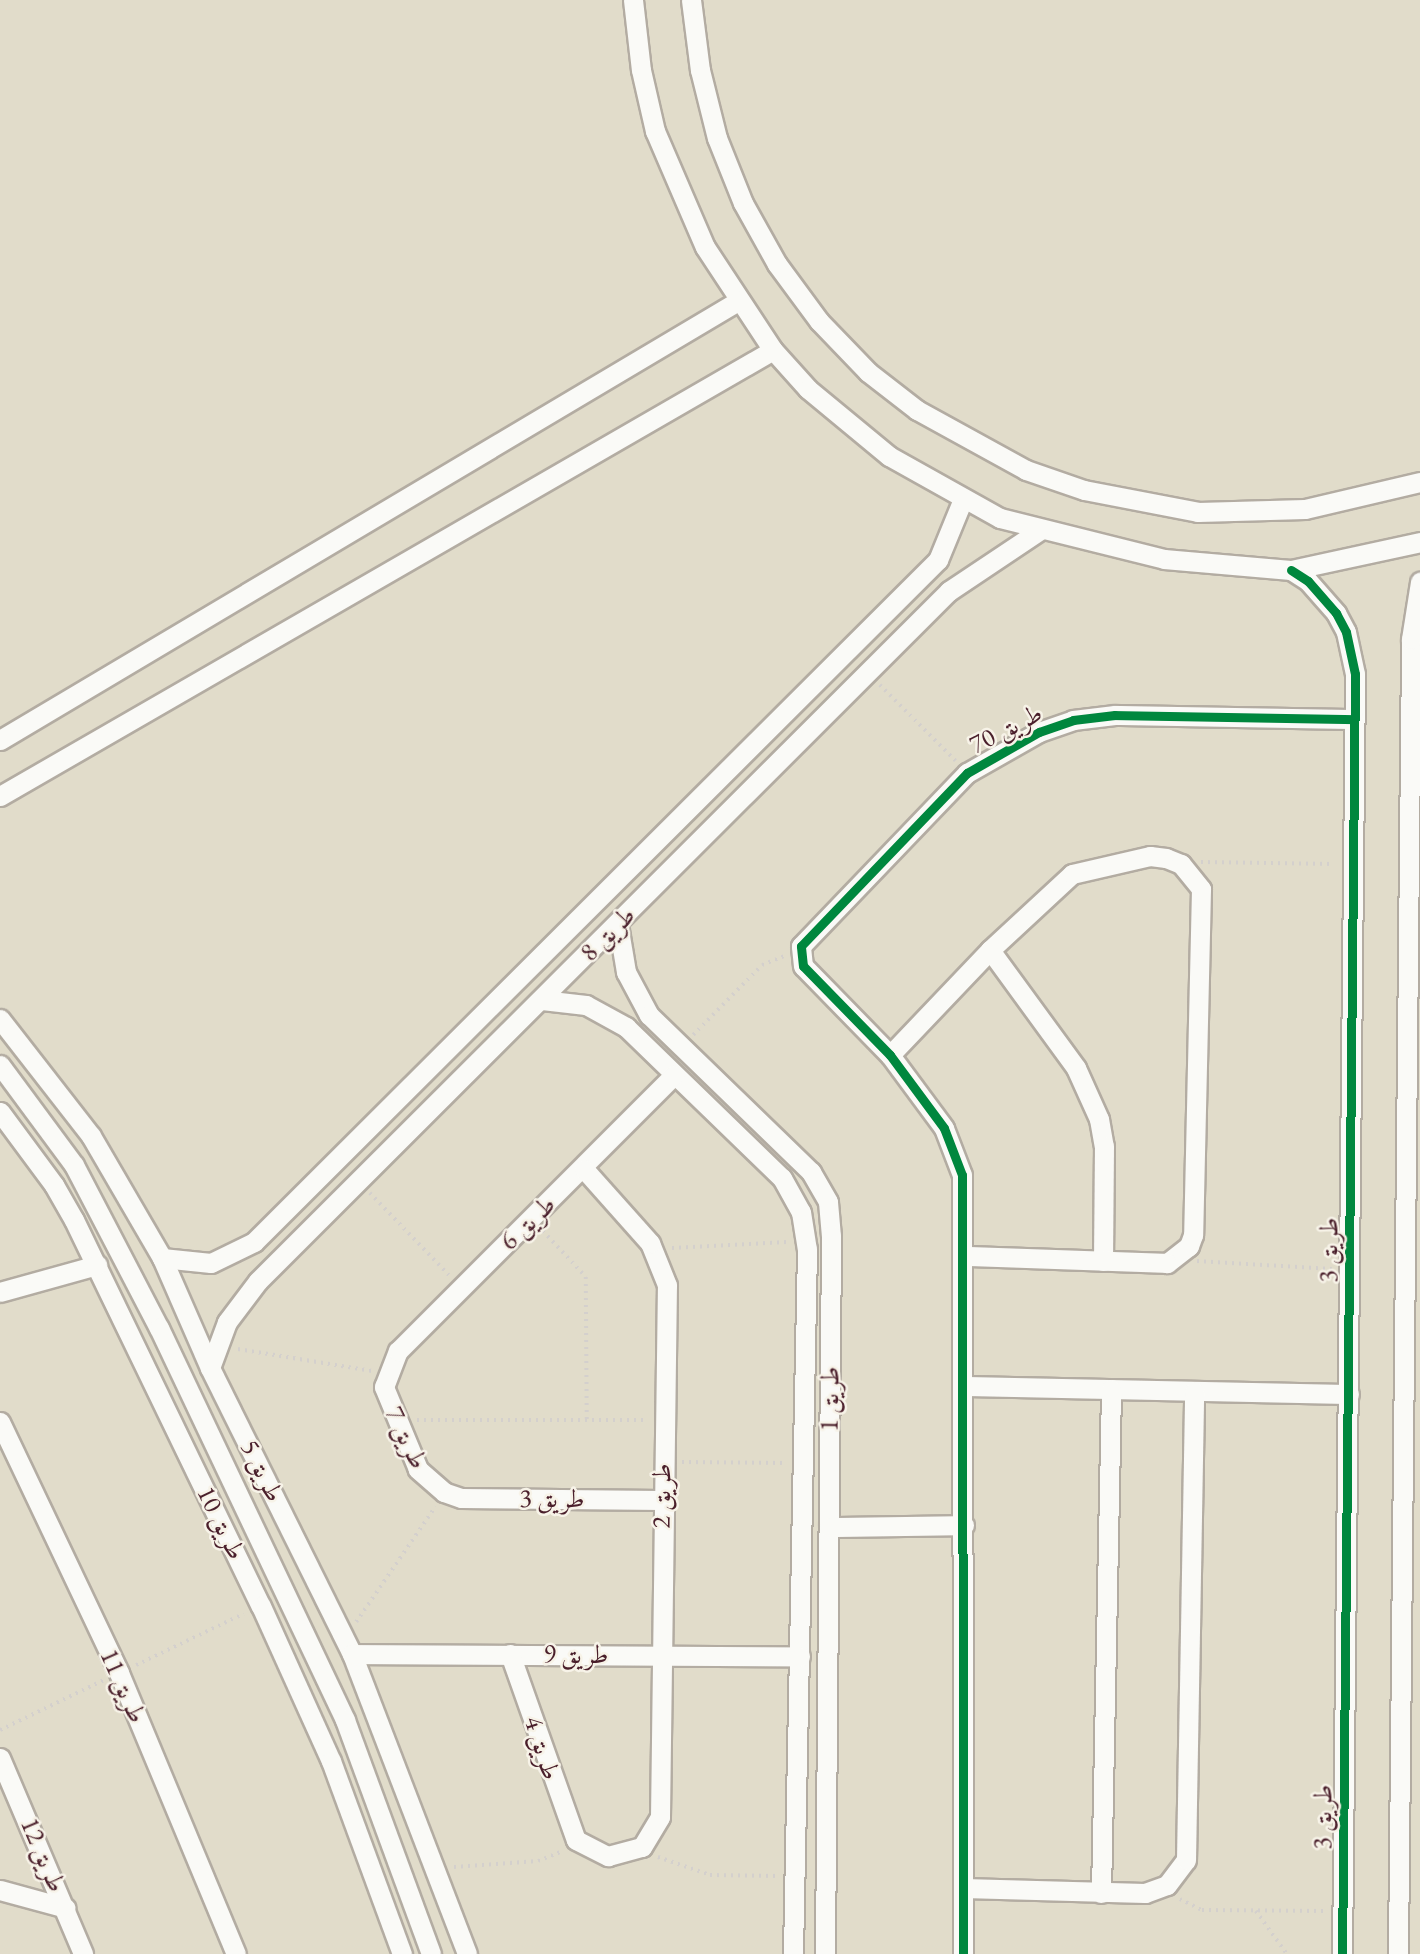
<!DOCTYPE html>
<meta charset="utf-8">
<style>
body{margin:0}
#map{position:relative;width:1420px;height:1954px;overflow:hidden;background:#e1dcca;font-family:"EB Garamond",Amiri,serif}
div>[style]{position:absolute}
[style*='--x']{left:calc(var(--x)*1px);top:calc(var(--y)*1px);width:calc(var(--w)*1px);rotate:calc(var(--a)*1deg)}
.path>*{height:3.5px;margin-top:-1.75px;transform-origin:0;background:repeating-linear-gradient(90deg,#d4d0cd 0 2px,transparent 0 7px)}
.roads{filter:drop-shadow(2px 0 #b3aca2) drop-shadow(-2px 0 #b3aca2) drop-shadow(0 2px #b3aca2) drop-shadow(0 -2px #b3aca2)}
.minor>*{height:19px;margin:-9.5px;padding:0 9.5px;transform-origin:9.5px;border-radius:9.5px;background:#fafaf7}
.cycleway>*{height:9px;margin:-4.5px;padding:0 4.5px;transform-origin:4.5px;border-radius:4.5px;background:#00873e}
span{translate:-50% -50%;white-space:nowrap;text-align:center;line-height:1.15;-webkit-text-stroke:5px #f7f3e8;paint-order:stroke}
.street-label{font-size:26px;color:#4a1f2b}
</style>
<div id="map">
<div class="path">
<i style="--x:880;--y:685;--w:107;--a:45"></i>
<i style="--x:1201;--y:862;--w:133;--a:0.9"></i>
<i style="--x:693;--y:1035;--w:98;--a:-45.4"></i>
<i style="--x:762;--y:965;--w:24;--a:-22"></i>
<i style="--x:370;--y:1193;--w:114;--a:46.1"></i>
<i style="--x:543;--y:1231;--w:63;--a:46.9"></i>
<i style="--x:586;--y:1277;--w:143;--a:89.6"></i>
<i style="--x:672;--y:1248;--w:115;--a:-3"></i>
<i style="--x:1197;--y:1261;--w:135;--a:3.4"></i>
<i style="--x:238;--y:1349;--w:136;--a:9.3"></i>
<i style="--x:417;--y:1420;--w:231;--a:0"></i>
<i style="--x:682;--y:1462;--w:104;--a:0.6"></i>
<i style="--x:356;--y:1622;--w:140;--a:-55.5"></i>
<i style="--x:136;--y:1665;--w:119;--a:-25.5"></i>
<i style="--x:0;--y:1730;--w:115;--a:-25.7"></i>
<i style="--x:658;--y:1857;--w:55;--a:19.1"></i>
<i style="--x:710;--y:1875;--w:67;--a:0.9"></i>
<i style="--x:454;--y:1867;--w:84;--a:-4.1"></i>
<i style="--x:538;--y:1861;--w:27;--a:-22"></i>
<i style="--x:1180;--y:1899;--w:25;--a:27"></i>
<i style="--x:1202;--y:1910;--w:122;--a:0.5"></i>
<i style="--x:1256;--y:1911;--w:53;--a:54.2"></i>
</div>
<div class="roads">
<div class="minor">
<i style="--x:633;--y:0;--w:70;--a:83.5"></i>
<i style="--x:641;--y:70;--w:63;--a:77.1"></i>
<i style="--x:655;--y:131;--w:126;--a:66.7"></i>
<i style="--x:705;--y:247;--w:123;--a:56.6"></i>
<i style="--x:773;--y:350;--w:52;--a:48.1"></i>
<i style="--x:808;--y:389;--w:105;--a:39.6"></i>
<i style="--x:889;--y:456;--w:127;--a:29.2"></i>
<i style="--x:1000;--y:518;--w:169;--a:14"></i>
<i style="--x:1164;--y:559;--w:127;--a:5"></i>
<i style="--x:1291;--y:570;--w:132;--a:-12.2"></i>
<i style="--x:691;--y:0;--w:71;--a:82.7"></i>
<i style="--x:700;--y:70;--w:70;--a:76"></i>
<i style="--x:717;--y:138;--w:70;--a:68.2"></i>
<i style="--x:743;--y:203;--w:70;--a:60.9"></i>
<i style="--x:777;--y:264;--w:71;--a:53.6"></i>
<i style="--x:819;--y:321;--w:71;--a:46.1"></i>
<i style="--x:868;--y:372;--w:62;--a:37.8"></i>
<i style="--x:917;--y:410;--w:124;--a:28.8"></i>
<i style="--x:1026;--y:470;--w:61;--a:19"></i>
<i style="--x:1084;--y:490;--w:116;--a:10.9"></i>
<i style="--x:1198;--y:512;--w:107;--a:-1.6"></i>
<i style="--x:1305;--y:509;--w:118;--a:-13.2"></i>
<i style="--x:1291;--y:570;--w:20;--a:33"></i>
<i style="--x:1308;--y:581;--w:43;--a:48.8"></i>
<i style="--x:1336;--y:613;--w:21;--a:62"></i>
<i style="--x:1346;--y:632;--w:43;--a:77.9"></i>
<i style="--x:1355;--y:674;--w:1280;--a:90.58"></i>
<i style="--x:0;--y:740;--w:859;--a:-30.75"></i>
<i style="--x:0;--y:796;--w:892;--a:-29.98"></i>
<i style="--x:618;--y:924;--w:49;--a:80.5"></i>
<i style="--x:626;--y:972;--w:49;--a:61.9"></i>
<i style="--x:649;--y:1015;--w:226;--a:44.1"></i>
<i style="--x:811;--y:1172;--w:34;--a:60"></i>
<i style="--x:828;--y:1202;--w:34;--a:85"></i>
<i style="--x:831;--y:1236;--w:718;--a:90.48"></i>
<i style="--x:990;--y:950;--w:146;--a:53.9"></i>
<i style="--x:1076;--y:1068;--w:56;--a:65.7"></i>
<i style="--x:1099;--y:1119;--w:27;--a:80"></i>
<i style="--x:1104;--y:1146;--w:115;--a:90.5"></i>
<i style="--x:542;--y:1000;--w:44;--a:6.5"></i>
<i style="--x:586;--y:1005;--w:46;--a:28.8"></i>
<i style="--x:626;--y:1027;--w:217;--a:44.1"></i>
<i style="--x:782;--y:1178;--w:39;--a:61"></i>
<i style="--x:801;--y:1212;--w:37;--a:81"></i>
<i style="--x:807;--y:1249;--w:705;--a:91.14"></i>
<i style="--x:0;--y:1019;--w:148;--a:52.1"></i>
<i style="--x:91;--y:1136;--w:141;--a:59.8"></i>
<i style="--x:162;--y:1258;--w:120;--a:66.4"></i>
<i style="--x:210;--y:1368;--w:319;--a:63.6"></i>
<i style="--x:352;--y:1654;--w:321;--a:69"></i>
<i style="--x:890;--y:1055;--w:145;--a:-46.4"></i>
<i style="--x:990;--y:950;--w:112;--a:-42.8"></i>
<i style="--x:1072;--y:874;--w:80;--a:-13"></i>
<i style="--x:1150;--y:856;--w:16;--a:7"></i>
<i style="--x:1166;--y:858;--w:16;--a:22"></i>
<i style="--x:1181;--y:864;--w:32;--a:51"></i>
<i style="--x:1201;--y:889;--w:346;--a:91.3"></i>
<i style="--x:1193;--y:1235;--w:12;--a:110"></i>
<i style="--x:1189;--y:1246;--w:28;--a:142"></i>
<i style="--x:1167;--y:1263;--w:203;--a:-178"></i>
<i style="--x:0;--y:1065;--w:124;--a:53.5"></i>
<i style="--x:74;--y:1165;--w:184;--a:62.5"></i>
<i style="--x:159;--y:1328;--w:434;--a:64.6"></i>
<i style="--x:345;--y:1720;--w:249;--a:69.8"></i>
<i style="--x:0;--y:1112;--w:91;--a:53.5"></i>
<i style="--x:54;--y:1185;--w:40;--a:60.3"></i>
<i style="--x:74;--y:1220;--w:429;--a:64.2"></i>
<i style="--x:261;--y:1606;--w:170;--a:65.7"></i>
<i style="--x:331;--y:1761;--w:206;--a:69.8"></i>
<i style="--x:162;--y:1258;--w:49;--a:5.8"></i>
<i style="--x:211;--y:1263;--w:48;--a:-26"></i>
<i style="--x:254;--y:1242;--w:966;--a:-44.92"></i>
<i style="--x:938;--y:560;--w:66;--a:-67.7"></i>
<i style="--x:0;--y:1292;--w:101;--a:-15.6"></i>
<i style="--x:210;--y:1368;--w:49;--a:-69.7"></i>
<i style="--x:227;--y:1322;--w:51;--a:-52.9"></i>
<i style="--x:258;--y:1281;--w:977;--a:-44.96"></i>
<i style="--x:949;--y:591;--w:110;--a:-33.8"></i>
<i style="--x:964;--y:1386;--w:385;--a:1.2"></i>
<i style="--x:0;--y:1422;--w:278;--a:64.6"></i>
<i style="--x:119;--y:1673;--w:304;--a:67.4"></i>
<i style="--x:661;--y:1500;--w:200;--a:-179.4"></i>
<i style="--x:461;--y:1498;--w:18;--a:-161"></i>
<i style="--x:444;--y:1492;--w:35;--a:-139"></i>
<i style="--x:418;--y:1469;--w:89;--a:-112.5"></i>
<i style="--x:384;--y:1387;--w:39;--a:-69"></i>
<i style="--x:398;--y:1351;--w:390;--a:-45"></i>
<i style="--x:829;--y:1527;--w:135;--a:-0.8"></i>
<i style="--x:352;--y:1654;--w:448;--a:0.3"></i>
<i style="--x:510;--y:1654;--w:197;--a:70.5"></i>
<i style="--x:576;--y:1840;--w:36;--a:27"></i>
<i style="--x:608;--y:1856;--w:35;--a:-15"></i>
<i style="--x:642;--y:1847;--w:35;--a:-59"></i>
<i style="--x:660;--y:1817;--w:532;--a:-89.25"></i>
<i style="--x:667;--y:1285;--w:45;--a:-112"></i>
<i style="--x:650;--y:1243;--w:99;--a:-131.7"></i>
<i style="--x:0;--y:1758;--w:213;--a:67"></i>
<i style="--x:963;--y:1888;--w:182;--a:1.6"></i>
<i style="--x:1145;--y:1893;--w:23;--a:-20"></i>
<i style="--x:1167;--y:1885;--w:31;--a:-53"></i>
<i style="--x:1186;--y:1860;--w:469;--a:-89"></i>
<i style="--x:0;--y:1890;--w:68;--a:15.3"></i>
<i style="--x:1101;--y:1893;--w:504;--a:-88.86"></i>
<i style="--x:963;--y:1954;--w:779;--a:-90.07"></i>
<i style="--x:962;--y:1175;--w:50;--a:-111"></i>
<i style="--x:944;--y:1128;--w:91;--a:-126.5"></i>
<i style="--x:890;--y:1055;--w:124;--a:-134.3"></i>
<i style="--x:803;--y:966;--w:20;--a:-96"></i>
<i style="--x:801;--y:946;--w:240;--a:-46.2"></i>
<i style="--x:967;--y:773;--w:83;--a:-29.7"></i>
<i style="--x:1039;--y:732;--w:36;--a:-19"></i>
<i style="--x:1073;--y:720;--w:42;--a:-6.8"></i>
<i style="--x:1115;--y:715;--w:239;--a:1"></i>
<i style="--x:1398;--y:1954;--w:1315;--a:-89.43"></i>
<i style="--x:1411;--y:639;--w:58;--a:-81"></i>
</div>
</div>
<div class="cycleway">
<i style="--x:1291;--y:570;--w:20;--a:33"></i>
<i style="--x:1308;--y:581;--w:43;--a:48.8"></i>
<i style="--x:1336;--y:613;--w:21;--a:62"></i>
<i style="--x:1346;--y:632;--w:43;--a:77.9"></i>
<i style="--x:1355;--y:674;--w:1280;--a:90.58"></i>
<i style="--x:963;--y:1954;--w:779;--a:-90.07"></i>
<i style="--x:962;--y:1175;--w:50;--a:-111"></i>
<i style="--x:944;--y:1128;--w:91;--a:-126.5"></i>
<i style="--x:890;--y:1055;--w:124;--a:-134.3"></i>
<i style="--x:803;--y:966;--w:20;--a:-96"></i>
<i style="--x:801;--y:946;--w:240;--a:-46.2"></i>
<i style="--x:967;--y:773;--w:83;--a:-29.7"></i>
<i style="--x:1039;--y:732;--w:36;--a:-19"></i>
<i style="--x:1073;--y:720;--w:42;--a:-6.8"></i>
<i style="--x:1115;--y:715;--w:239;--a:1"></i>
</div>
<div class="street-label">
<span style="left:1006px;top:729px;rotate:-27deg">طريق 70</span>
<span style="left:608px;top:934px;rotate:-45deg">طريق 8</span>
<span style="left:528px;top:1223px;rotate:-44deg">طريق 6</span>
<span style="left:1329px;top:1250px;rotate:-89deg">طريق 3</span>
<span style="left:830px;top:1399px;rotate:-89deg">طريق 1</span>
<span style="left:406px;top:1438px;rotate:64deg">طريق 7</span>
<span style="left:262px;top:1471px;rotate:64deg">طريق 5</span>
<span style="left:662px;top:1496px;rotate:-89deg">طريق 2</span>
<span style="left:552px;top:1499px;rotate:1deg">طريق 3</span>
<span style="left:221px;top:1523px;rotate:64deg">طريق 10</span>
<span style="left:576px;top:1655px">طريق 9</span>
<span style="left:123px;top:1686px;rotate:66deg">طريق 11</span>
<span style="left:542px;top:1748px;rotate:72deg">طريق 4</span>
<span style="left:1323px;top:1817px;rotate:-89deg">طريق 3</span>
<span style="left:43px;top:1855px;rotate:67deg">طريق 12</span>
</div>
</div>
